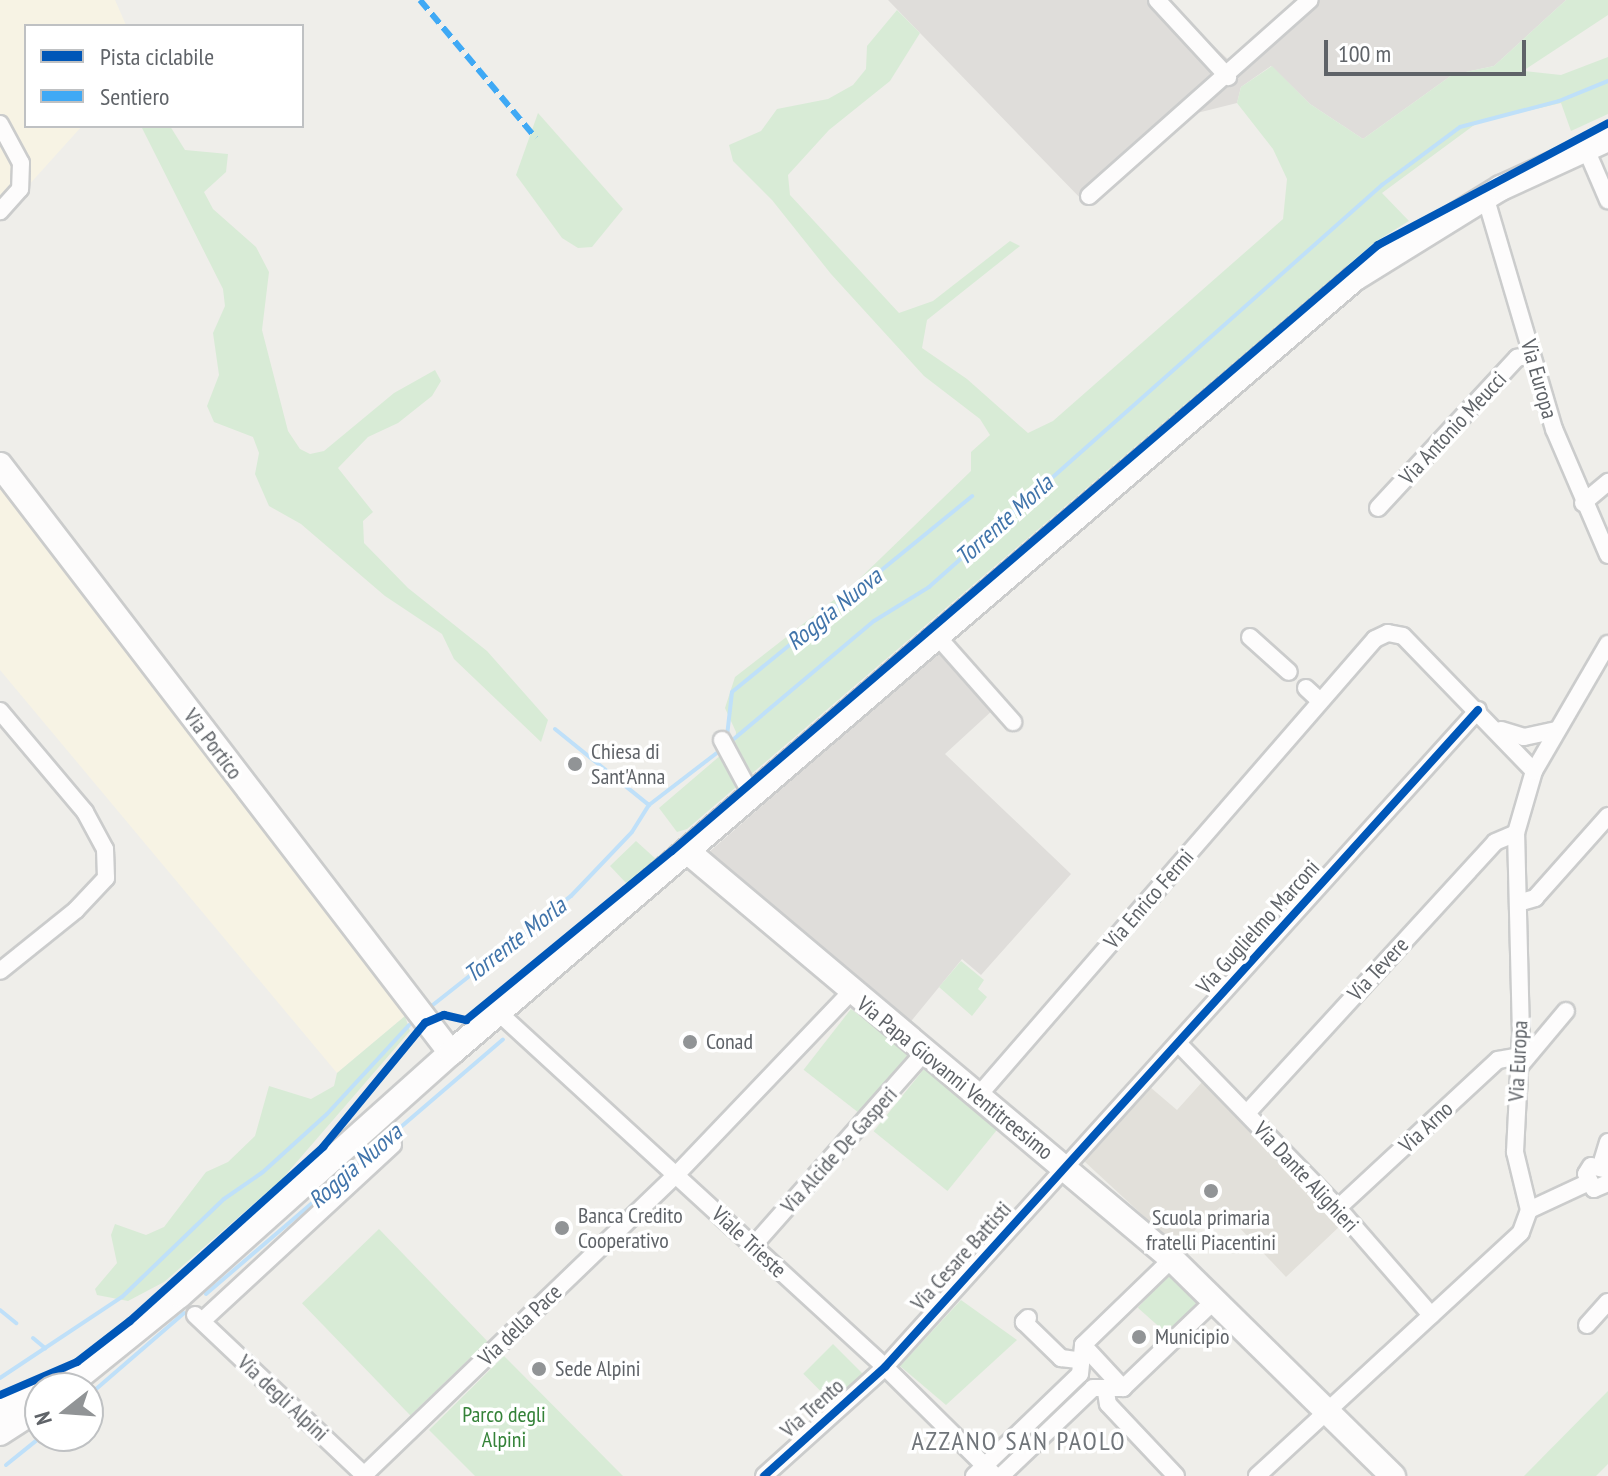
<!DOCTYPE html>
<style>
body{margin:0}
#map{position:relative;width:1608px;height:1476px;overflow:hidden;background:#efeeea;font-family:"PT Sans Narrow",sans-serif}
div>[style]{position:absolute}
[style*='--x']{left:calc(var(--x)*1px);top:calc(var(--y)*1px);width:calc(var(--w)*1px);rotate:calc(var(--a)*1deg)}
.commercial>*{inset:0;background:#f7f3e4}
.industrial>*{inset:0;background:#dfddda}
.education>*{inset:0;background:#e2e0da}
.green>*{inset:0;background:#d8ebd6;transform-origin:0 0}
.stream>*{height:4px;margin:-2px;padding:0 2px;transform-origin:2px;border-radius:2px;background:#bfe0f9}
.roads{filter:drop-shadow(2px 0 #cbcccc) drop-shadow(-2px 0 #cbcccc) drop-shadow(0 2px #cbcccc) drop-shadow(0 -2px #cbcccc)}
.street>*{height:16px;margin:-8px;padding:0 8px;transform-origin:8px;border-radius:8px;background:#fdfcfc}
.secondary>*{height:24px;margin:-12px;padding:0 12px;transform-origin:12px;border-radius:12px;background:#fdfcfc}
.quiet>*{height:6px;margin-top:-3px;transform-origin:0;background:repeating-linear-gradient(90deg,#3fa9f5 0 12px,transparent 0 18px)}
.cycleway>*{height:8px;margin:-4px;padding:0 4px;transform-origin:4px;border-radius:4px;background:#0057b8}
.dots>*{width:22px;height:22px;translate:-50% -50%;box-sizing:border-box;border:4px solid #fff;border-radius:50%}
span{translate:-50% -50%;white-space:nowrap;text-align:center;line-height:1.15;-webkit-text-stroke:7px #fff;paint-order:stroke}
.street-label{font-size:22px;color:#5f6368}
.poi-label{font-size:22px;color:#5f6368}
.left{translate:0 -50%;text-align:left}
.park-label{font-size:22px;color:#348238}
.water-label{font-size:24px;color:#4174aa;font-style:italic}
.quarter-label{font-size:26px;color:#70757a;letter-spacing:2px}
.legend{position:absolute;left:24px;top:24px;width:280px;height:104px;box-sizing:border-box;background:#fff;border:2px solid #bfc1c3;margin:0;padding:10px 14px;list-style:none;font-size:24px;color:#5f6368}
.legend li{display:flex;align-items:center;gap:16px;height:40px}
.legend b{width:40px;border:2px solid #bfc1c3}
.north{position:absolute;left:24px;top:1372px;width:80px;height:80px;box-sizing:border-box;background:#fff;border:2px solid #bfc1c3;border-radius:50%;rotate:253deg;font-size:22px;font-weight:700;line-height:32px;text-align:center;color:#5f6368}
.north::after{content:'';display:block;margin:auto;width:28px;height:36px;background:#919496;clip-path:polygon(50% 0,100% 100%,50% 72%,0 100%)}
.scale{position:absolute;left:1324px;top:40px;width:202px;height:36px;box-sizing:border-box;border:4px solid #5f6368;border-top:0;padding-left:10px;font-size:24px;line-height:28px;white-space:nowrap;color:#5f6368;-webkit-text-stroke:6px #fff;paint-order:stroke}
</style>
<div id="map">
<div class="commercial">
<i style="clip-path:polygon(0 0,115px 0,126px 25px,26px 26px,26px 126px,82px 126px,0 217px)"></i>
<i style="clip-path:polygon(0 477px,405px 1016px,337px 1073px,0 670px)"></i>
</div>
<div class="industrial">
<i style="clip-path:polygon(888px 0,1164px 0,1230px 61px,1299px 0,1566px 0,1494px 66px,1452px 75px,1363px 139px,1310px 104px,1271px 66px,1241px 87px,1237px 103px,1193px 114px,1085px 203px)"></i>
<i style="clip-path:polygon(940px 650px,994px 709px,945px 754px,1071px 874px,981px 975px,962px 959px,908px 1025px,708px 853px)"></i>
</div>
<div class="education">
<i style="clip-path:polygon(1203px 1081px,1340px 1226px,1286px 1277px,1220px 1207px,1177px 1247px,1084px 1161px,1150px 1087px,1177px 1110px)"></i>
</div>
<div class="green">
<i style="clip-path:polygon(1566px 0,1608px 0,1608px 15px,1523px 71px,1561px 75px,1608px 57px,1608px 114px,1571px 131px,1561px 103px,1477px 123px,1382px 193px,1409px 221px,1375px 242px,687px 829px,677px 832px,659px 808px,735px 743px,736px 732px,725px 708px,735px 677px,853px 585px,971px 471px,971px 452px,990px 435px,980px 419px,924px 376px,831px 274px,772px 200px,733px 161px,729px 145px,761px 131px,777px 109px,828px 99px,853px 85px,866px 69px,867px 46px,897px 10px,920px 33px,890px 81px,829px 130px,788px 175px,790px 195px,899px 313px,933px 301px,1010px 241px,1020px 246px,927px 320px,922px 348px,967px 379px,1028px 433px,1053px 421px,1283px 219px,1287px 179px,1273px 149px,1237px 103px,1241px 87px,1272px 66px,1310px 104px,1363px 139px,1452px 75px,1494px 66px)"></i>
<i style="clip-path:polygon(538px 113px,623px 209px,592px 247px,578px 248px,562px 238px,516px 175px)"></i>
<i style="clip-path:polygon(141px 126px,170px 126px,185px 150px,228px 154px,226px 172px,204px 192px,213px 209px,256px 247px,269px 272px,262px 330px,288px 431px,300px 449px,310px 454px,324px 451px,394px 393px,435px 370px,441px 381px,432px 396px,398px 423px,368px 437px,338px 468px,373px 512px,363px 521px,364px 543px,408px 588px,487px 651px,548px 720px,541px 742px,454px 659px,442px 634px,385px 596px,301px 524px,269px 506px,255px 474px,259px 453px,253px 437px,214px 422px,207px 406px,219px 375px,213px 333px,225px 306px,223px 289px)"></i>
<i style="clip-path:polygon(636px 841px,657px 860px,627px 884px,610px 866px)"></i>
<i style="clip-path:polygon(961px 961px,984px 980px,978px 989px,987px 997px,972px 1016px,939px 987px)"></i>
<i style="left:851px;top:1009px;width:74px;height:77px;rotate:38deg"></i>
<i style="clip-path:polygon(405px 1016px,410px 1031px,282px 1179px,164px 1282px,128px 1301px,97px 1295px,95px 1289px,117px 1263px,111px 1235px,115px 1224px,146px 1235px,164px 1227px,206px 1172px,228px 1162px,255px 1136px,269px 1086px,311px 1099px,334px 1086px,337px 1073px)"></i>
<i style="left:924px;top:1069px;width:95px;height:80px;rotate:39deg"></i>
<i style="left:379px;top:1229px;width:156px;height:107px;rotate:46deg"></i>
<i style="left:1170px;top:1272px;width:47px;height:48px;rotate:42deg"></i>
<i style="clip-path:polygon(961px 1300px,1017px 1340px,946px 1405px,900px 1366px)"></i>
<i style="left:833px;top:1344px;width:42px;height:42px;rotate:45deg"></i>
<i style="clip-path:polygon(504px 1356px,623px 1476px,475px 1476px,429px 1430px)"></i>
<i style="clip-path:polygon(1608px 1391px,1608px 1464px,1596px 1476px,1524px 1476px)"></i>
</div>
<div class="stream">
<i style="--x:555;--y:729;--w:121;--a:39"></i>
<i style="--x:727;--y:736;--w:44;--a:-83.5"></i>
<i style="--x:732;--y:692;--w:310;--a:-39.2"></i>
<i style="--x:729;--y:743;--w:189;--a:-40.1"></i>
<i style="--x:874;--y:621;--w:65;--a:-31.7"></i>
<i style="--x:929;--y:587;--w:606;--a:-41.59"></i>
<i style="--x:1382;--y:185;--w:97;--a:-36.6"></i>
<i style="--x:1460;--y:127;--w:102;--a:-14.7"></i>
<i style="--x:1559;--y:101;--w:53;--a:-22.2"></i>
<i style="--x:429;--y:1008;--w:181;--a:-38.3"></i>
<i style="--x:571;--y:896;--w:88;--a:-46.4"></i>
<i style="--x:632;--y:832;--w:32;--a:-58"></i>
<i style="--x:649;--y:805;--w:92;--a:-37.5"></i>
<i style="--x:206;--y:1294;--w:391;--a:-40.6"></i>
<i style="--x:0;--y:1310;--w:21;--a:39"></i>
<i style="--x:33;--y:1338;--w:16;--a:40"></i>
<i style="--x:0;--y:1378;--w:146;--a:-33.6"></i>
<i style="--x:122;--y:1297;--w:141;--a:-43.9"></i>
<i style="--x:224;--y:1199;--w:47;--a:-34.7"></i>
<i style="--x:263;--y:1172;--w:86;--a:-42.2"></i>
<i style="--x:327;--y:1114;--w:121;--a:-47.3"></i>
<i style="--x:88;--y:1396;--w:127;--a:-40.8"></i>
<i style="--x:6;--y:1465;--w:46;--a:-38.9"></i>
</div>
<div class="roads">
<div class="street">
<i style="--x:1157;--y:0;--w:105;--a:47.3"></i>
<i style="--x:0;--y:124;--w:44;--a:61.7"></i>
<i style="--x:21;--y:163;--w:26;--a:92"></i>
<i style="--x:20;--y:189;--w:30;--a:132"></i>
<i style="--x:1586;--y:149;--w:56;--a:66.7"></i>
<i style="--x:1089;--y:196;--w:295;--a:-41.6"></i>
<i style="--x:1485;--y:196;--w:243;--a:73.5"></i>
<i style="--x:1554;--y:429;--w:137;--a:66.8"></i>
<i style="--x:1583;--y:503;--w:33;--a:-40"></i>
<i style="--x:1378;--y:508;--w:205;--a:-47.2"></i>
<i style="--x:1517;--y:358;--w:15;--a:-11"></i>
<i style="--x:937;--y:636;--w:115;--a:48.5"></i>
<i style="--x:1250;--y:637;--w:52;--a:41.9"></i>
<i style="--x:1306;--y:688;--w:19;--a:43"></i>
<i style="--x:0;--y:711;--w:132;--a:49.9"></i>
<i style="--x:85;--y:812;--w:42;--a:61.6"></i>
<i style="--x:105;--y:849;--w:29;--a:88"></i>
<i style="--x:106;--y:878;--w:44;--a:133.2"></i>
<i style="--x:76;--y:910;--w:97;--a:141.2"></i>
<i style="--x:1501;--y:730;--w:24;--a:17"></i>
<i style="--x:1524;--y:737;--w:34;--a:-12"></i>
<i style="--x:722;--y:740;--w:61;--a:61.8"></i>
<i style="--x:1518;--y:903;--w:18;--a:-16"></i>
<i style="--x:1535;--y:898;--w:110;--a:-48.3"></i>
<i style="--x:499;--y:1013;--w:524;--a:42.52"></i>
<i style="--x:885;--y:1367;--w:155;--a:44.7"></i>
<i style="--x:1178;--y:1043;--w:230;--a:45.9"></i>
<i style="--x:1338;--y:1208;--w:142;--a:49"></i>
<i style="--x:1519;--y:1067;--w:73;--a:-50"></i>
<i style="--x:978;--y:1096;--w:605;--a:-49.02"></i>
<i style="--x:1375;--y:639;--w:14;--a:-25"></i>
<i style="--x:1388;--y:633;--w:15;--a:11"></i>
<i style="--x:1403;--y:636;--w:188;--a:45.9"></i>
<i style="--x:1247;--y:1113;--w:367;--a:-47.5"></i>
<i style="--x:1495;--y:842;--w:23;--a:-23"></i>
<i style="--x:1601;--y:1165;--w:24;--a:-73"></i>
<i style="--x:1608;--y:1170;--w:17;--a:-167"></i>
<i style="--x:1591;--y:1166;--w:9;--a:122"></i>
<i style="--x:1586;--y:1174;--w:17;--a:62"></i>
<i style="--x:1594;--y:1189;--w:15;--a:-23"></i>
<i style="--x:1338;--y:1208;--w:218;--a:-42.8"></i>
<i style="--x:1498;--y:1060;--w:22;--a:-10"></i>
<i style="--x:1529;--y:1210;--w:64;--a:-25"></i>
<i style="--x:753;--y:1246;--w:258;--a:-48.5"></i>
<i style="--x:195;--y:1315;--w:233;--a:43.4"></i>
<i style="--x:1028;--y:1318;--w:6;--a:135"></i>
<i style="--x:1024;--y:1322;--w:52;--a:44.2"></i>
<i style="--x:1061;--y:1358;--w:17;--a:7"></i>
<i style="--x:202;--y:1321;--w:260;--a:-42.7"></i>
<i style="--x:1587;--y:1325;--w:31;--a:-48"></i>
<i style="--x:1083;--y:1345;--w:59;--a:47.1"></i>
<i style="--x:1106;--y:1392;--w:12;--a:81"></i>
<i style="--x:1108;--y:1404;--w:99;--a:46.6"></i>
<i style="--x:363;--y:1476;--w:434;--a:-43.9"></i>
<i style="--x:676;--y:1175;--w:253;--a:-46.3"></i>
<i style="--x:764;--y:1476;--w:163;--a:-42"></i>
<i style="--x:885;--y:1367;--w:885;--a:-47.93"></i>
<i style="--x:974;--y:1476;--w:147;--a:-43.9"></i>
<i style="--x:1080;--y:1374;--w:29;--a:-84"></i>
<i style="--x:1083;--y:1345;--w:124;--a:-44"></i>
<i style="--x:1001;--y:1476;--w:127;--a:-43.7"></i>
<i style="--x:1093;--y:1388;--w:30;--a:0"></i>
<i style="--x:1123;--y:1388;--w:129;--a:-43.7"></i>
<i style="--x:1257;--y:1476;--w:359;--a:-42.7"></i>
<i style="--x:1521;--y:1232;--w:23;--a:-70"></i>
<i style="--x:1529;--y:1210;--w:60;--a:-103.6"></i>
<i style="--x:1515;--y:1152;--w:117;--a:-87.1"></i>
<i style="--x:1521;--y:1035;--w:202;--a:-91.4"></i>
<i style="--x:1516;--y:833;--w:65;--a:-73.8"></i>
<i style="--x:1534;--y:771;--w:147;--a:-59.8"></i>
</div>
<div class="secondary">
<i style="--x:0;--y:465;--w:741;--a:52.51"></i>
<i style="--x:687;--y:851;--w:634;--a:40.07"></i>
<i style="--x:1172;--y:1259;--w:310;--a:44.5"></i>
<i style="--x:65;--y:1388;--w:148;--a:-39"></i>
<i style="--x:180;--y:1295;--w:363;--a:-41.8"></i>
<i style="--x:451;--y:1053;--w:1189;--a:-40.6"></i>
<i style="--x:1354;--y:279;--w:173;--a:-31.8"></i>
<i style="--x:1501;--y:188;--w:118;--a:-24.6"></i>
<i style="--x:0;--y:1407;--w:40;--a:-16"></i>
<i style="--x:0;--y:1433;--w:48;--a:-33"></i>
</div>
</div>
<div class="quiet">
<i style="--x:420;--y:0;--w:180;--a:50"></i>
</div>
<div class="cycleway">
<i style="--x:0;--y:1395;--w:84;--a:-23.2"></i>
<i style="--x:77;--y:1362;--w:67;--a:-37.7"></i>
<i style="--x:130;--y:1321;--w:260;--a:-42"></i>
<i style="--x:323;--y:1147;--w:161;--a:-50.6"></i>
<i style="--x:425;--y:1023;--w:21;--a:-23"></i>
<i style="--x:444;--y:1015;--w:23;--a:13"></i>
<i style="--x:466;--y:1020;--w:266;--a:-39.4"></i>
<i style="--x:672;--y:851;--w:930;--a:-40.64"></i>
<i style="--x:1378;--y:245;--w:260;--a:-27.9"></i>
<i style="--x:764;--y:1476;--w:163;--a:-42"></i>
<i style="--x:885;--y:1367;--w:885;--a:-47.93"></i>
</div>
<div class="dots">
<i style="left:575px;top:764px;background:#919496"></i>
<i style="left:690px;top:1042px;background:#919496"></i>
<i style="left:1211px;top:1191px;background:#919496"></i>
<i style="left:562px;top:1228px;background:#919496"></i>
<i style="left:1139px;top:1337px;background:#919496"></i>
<i style="left:539px;top:1369px;background:#919496"></i>
</div>
<div class="street-label">
<span style="left:1539px;top:379px;rotate:74deg">Via Europa</span>
<span style="left:1453px;top:428px;rotate:-47deg">Via Antonio Meucci</span>
<span style="left:213px;top:744px;rotate:53deg">Via Portico</span>
<span style="left:1149px;top:899px;rotate:-49deg">Via Enrico Fermi</span>
<span style="left:1258px;top:927px;rotate:-48deg">Via Guglielmo Marconi</span>
<span style="left:1378px;top:969px;rotate:-47deg">Via Tevere</span>
<span style="left:1518px;top:1061px;rotate:-87deg">Via Europa</span>
<span style="left:955px;top:1078px;rotate:39deg">Via Papa Giovanni Ventitreesimo</span>
<span style="left:1426px;top:1127px;rotate:-43deg">Via Arno</span>
<span style="left:839px;top:1150px;rotate:-48deg">Via Alcide De Gasperi</span>
<span style="left:1306px;top:1177px;rotate:47deg">Via Dante Alighieri</span>
<span style="left:749px;top:1242px;rotate:43deg">Viale Trieste</span>
<span style="left:961px;top:1256px;rotate:-48deg">Via Cesare Battisti</span>
<span style="left:520px;top:1325px;rotate:-44deg">Via della Pace</span>
<span style="left:283px;top:1398px;rotate:43deg">Via degli Alpini</span>
<span style="left:812px;top:1408px;rotate:-42deg">Via Trento</span>
</div>
<div class="poi-label">
<span class="left" style="left:591px;top:764px">Chiesa di<br>Sant'Anna</span>
<span class="left" style="left:706px;top:1042px">Conad</span>
<span class="left" style="left:578px;top:1228px">Banca Credito<br>Cooperativo</span>
<span style="left:1211px;top:1230px">Scuola primaria<br>fratelli Piacentini</span>
<span class="left" style="left:1155px;top:1337px">Municipio</span>
<span class="left" style="left:555px;top:1369px">Sede Alpini</span>
</div>
<div class="park-label">
<span style="left:504px;top:1427px">Parco degli<br>Alpini</span>
</div>
<div class="water-label">
<span style="left:1004px;top:520px;rotate:-42deg">Torrente Morla</span>
<span style="left:834px;top:609px;rotate:-39deg">Roggia Nuova</span>
<span style="left:515px;top:940px;rotate:-38deg">Torrente Morla</span>
<span style="left:355px;top:1166px;rotate:-41deg">Roggia Nuova</span>
</div>
<div class="quarter-label">
<span style="left:1019px;top:1441px">AZZANO SAN PAOLO</span>
</div>
<ul class="legend">
<li><b style="height:10px;background:#0057b8"></b>Pista ciclabile</li>
<li><b style="height:10px;background:#3fa9f5"></b>Sentiero</li>
</ul>
<div class="north">N</div>
<div class="scale">100 m</div>
</div>
